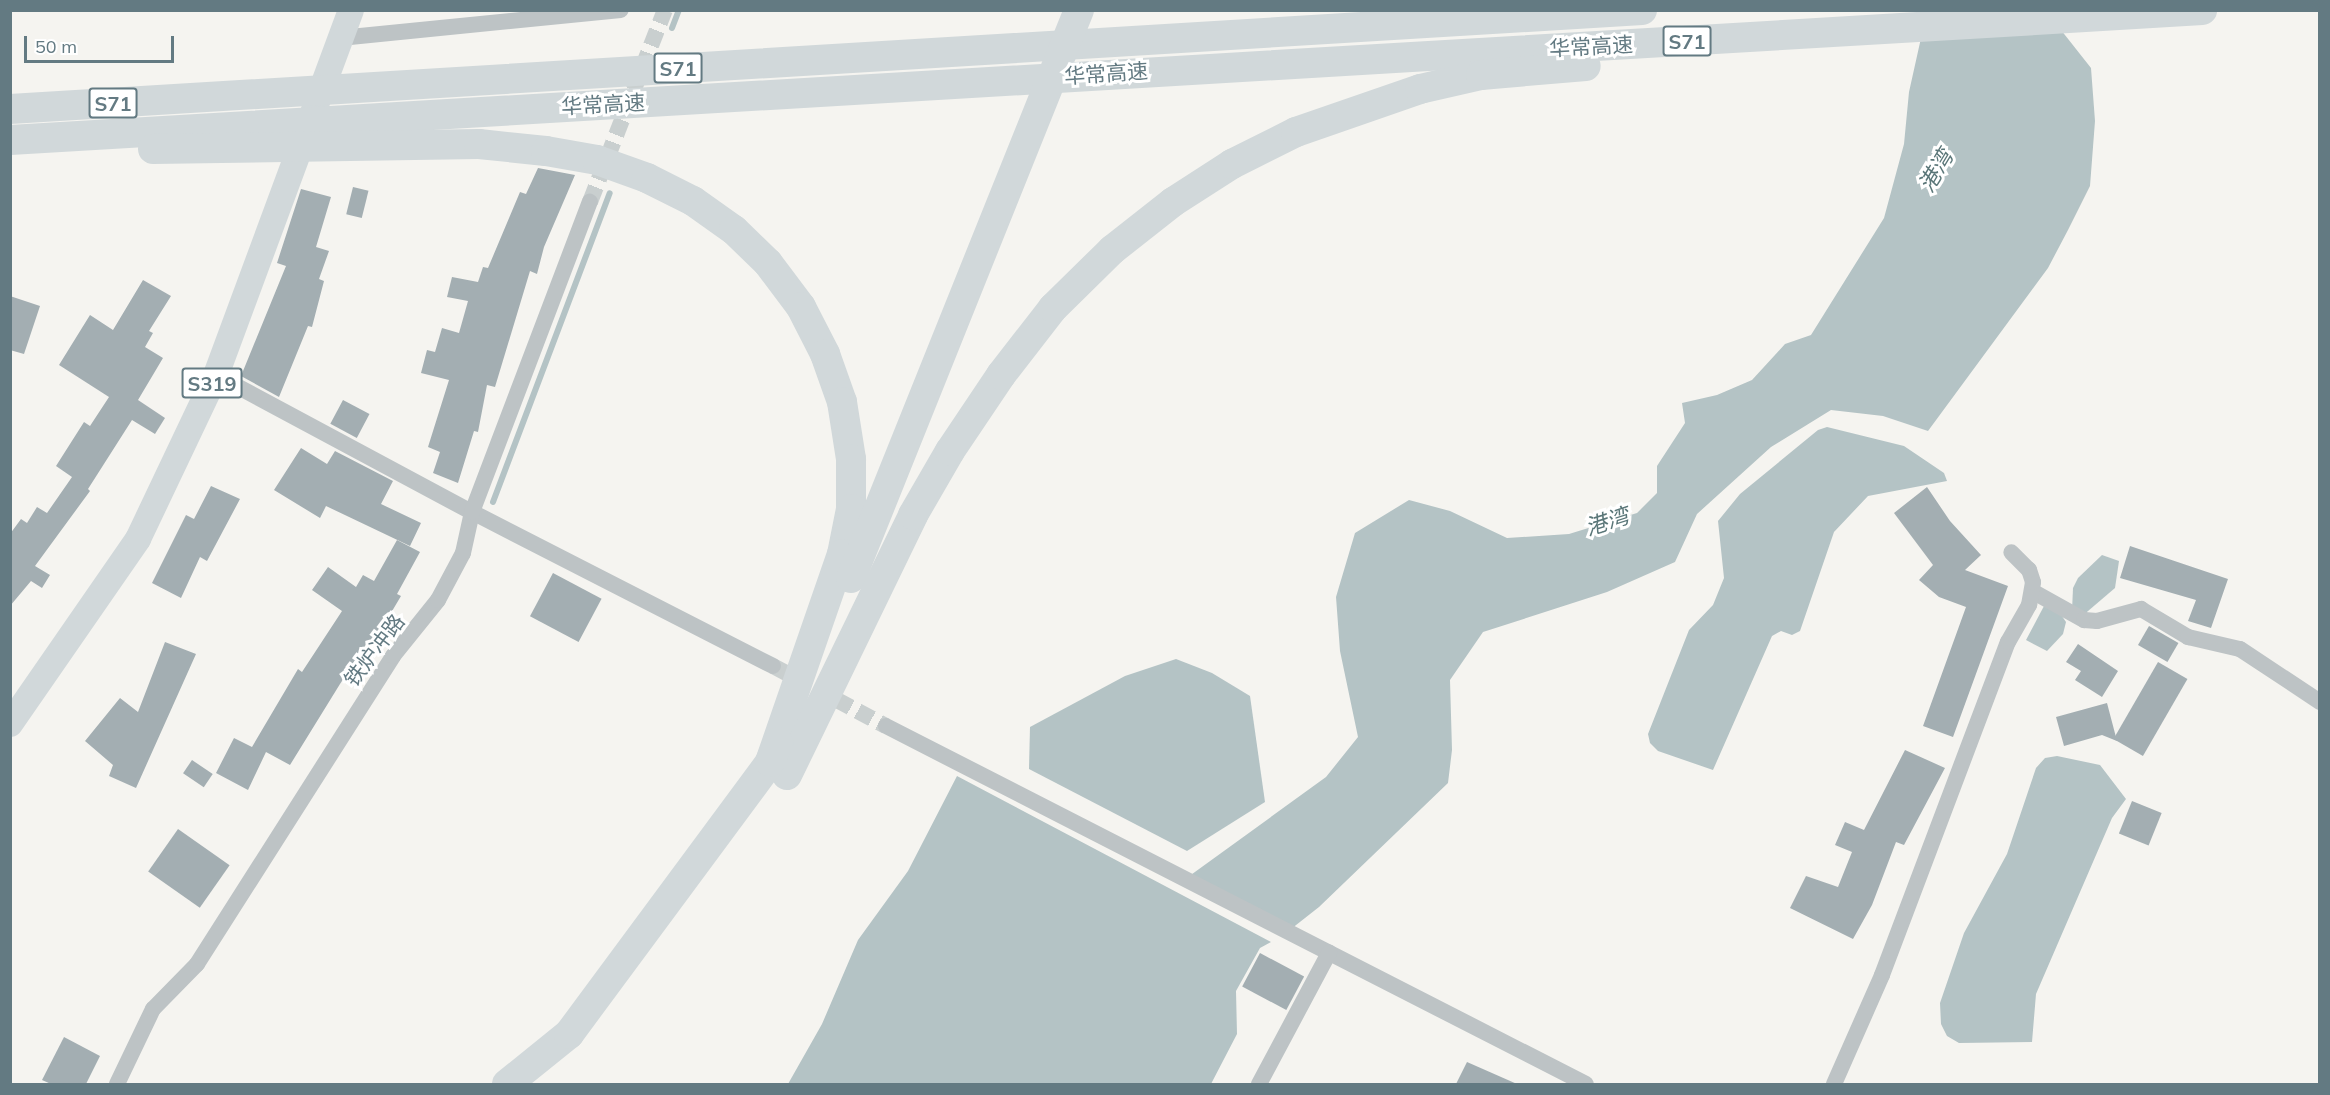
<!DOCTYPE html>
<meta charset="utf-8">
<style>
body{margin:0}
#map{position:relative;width:2330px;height:1095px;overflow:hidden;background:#f5f4f0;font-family:Mulish,"Noto Sans SC",sans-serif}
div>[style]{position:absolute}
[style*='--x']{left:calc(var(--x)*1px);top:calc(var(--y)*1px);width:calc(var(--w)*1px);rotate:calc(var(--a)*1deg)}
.water>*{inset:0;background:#b4c3c5}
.stream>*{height:6px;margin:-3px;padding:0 3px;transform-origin:3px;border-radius:3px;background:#b4c3c5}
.building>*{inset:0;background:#a3aeb2;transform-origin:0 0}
.street-tunnel>*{height:16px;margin-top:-8px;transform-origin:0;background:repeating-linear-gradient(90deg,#c9cfcf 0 16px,transparent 0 24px)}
.street>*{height:16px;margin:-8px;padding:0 8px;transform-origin:8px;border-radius:8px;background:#bdc3c5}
.primary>*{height:26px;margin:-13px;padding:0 13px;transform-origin:13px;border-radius:13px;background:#d1d8da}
.highway>*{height:30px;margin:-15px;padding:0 15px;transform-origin:15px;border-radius:15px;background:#d1d8da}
span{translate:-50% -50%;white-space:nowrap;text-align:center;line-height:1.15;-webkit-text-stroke:6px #fff;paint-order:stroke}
.shield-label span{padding:2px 4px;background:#fff;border:2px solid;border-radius:4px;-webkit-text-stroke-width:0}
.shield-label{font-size:20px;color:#637a82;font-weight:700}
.street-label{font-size:21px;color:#637a82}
.water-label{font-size:22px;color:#5a7678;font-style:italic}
.frame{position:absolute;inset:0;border:12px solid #637a82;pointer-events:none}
.scale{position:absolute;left:24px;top:36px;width:150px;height:27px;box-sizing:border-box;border:3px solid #637a82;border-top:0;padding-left:8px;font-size:18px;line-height:21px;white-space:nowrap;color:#637a82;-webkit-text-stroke:4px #fff;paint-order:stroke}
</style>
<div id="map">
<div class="water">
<i style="clip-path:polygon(1927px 11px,2046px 11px,2091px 68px,2095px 121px,2090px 186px,2068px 230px,2048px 268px,1928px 431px,1883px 416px,1831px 410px,1771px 447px,1697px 514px,1675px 562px,1607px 592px,1483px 632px,1450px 680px,1452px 750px,1448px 783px,1319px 907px,1291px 929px,1188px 877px,1326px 777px,1358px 737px,1340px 651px,1336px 597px,1355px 533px,1409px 500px,1450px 511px,1507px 538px,1569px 534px,1637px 513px,1657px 493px,1657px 466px,1685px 423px,1682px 403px,1717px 395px,1752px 380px,1785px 344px,1811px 335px,1884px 218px,1904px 144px,1909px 92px)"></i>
<i style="clip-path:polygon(1827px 427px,1904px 446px,1944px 473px,1947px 481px,1868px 496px,1834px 532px,1800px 631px,1792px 635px,1781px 631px,1772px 636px,1713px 770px,1658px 751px,1650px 743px,1648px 734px,1689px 630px,1713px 605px,1724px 578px,1718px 521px,1740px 494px,1818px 430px)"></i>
<i style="clip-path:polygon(2102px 555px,2119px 561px,2115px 588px,2081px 617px,2072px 611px,2073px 588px,2078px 578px)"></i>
<i style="clip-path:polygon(2044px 606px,2055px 606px,2066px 622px,2063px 634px,2047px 651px,2026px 640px)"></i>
<i style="clip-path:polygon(1176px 659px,1212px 673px,1250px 696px,1265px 802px,1187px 851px,1029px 769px,1030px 727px,1125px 676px)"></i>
<i style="clip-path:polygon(2057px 756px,2100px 765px,2126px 799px,2112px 818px,2036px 994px,2032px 1042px,1959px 1043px,1947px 1036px,1941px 1024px,1940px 1003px,1964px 933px,2007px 854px,2036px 768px,2045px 758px)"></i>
<i style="clip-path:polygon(957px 776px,1271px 942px,1260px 948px,1236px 991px,1237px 1034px,1211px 1084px,788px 1084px,822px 1024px,858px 940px,908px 871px)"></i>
</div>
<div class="stream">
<i style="--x:672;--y:28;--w:19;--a:-69"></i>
<i style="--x:493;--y:502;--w:330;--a:-69.3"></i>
</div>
<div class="building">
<i style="clip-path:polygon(538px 168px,575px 175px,544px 247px,537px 274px,530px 271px,495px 387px,487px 385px,478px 432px,474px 431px,458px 483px,433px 473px,440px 452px,428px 447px,449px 380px,421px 373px,427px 350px,435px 352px,442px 328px,459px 333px,468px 301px,447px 297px,452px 277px,478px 282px,483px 267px,488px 268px,520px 192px,526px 194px)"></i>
<i style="left:353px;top:187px;width:16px;height:28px;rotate:14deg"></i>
<i style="clip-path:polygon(301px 189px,331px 197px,316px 247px,329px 251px,319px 279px,324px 281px,312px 327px,308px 326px,279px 397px,241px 376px,286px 266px,277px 263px)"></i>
<i style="clip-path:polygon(143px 280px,171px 296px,149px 331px,153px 333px,145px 347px,163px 358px,138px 400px,165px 418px,155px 434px,132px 420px,88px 489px,90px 491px,35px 566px,50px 575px,42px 588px,31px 581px,10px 606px,10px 534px,21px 519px,27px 523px,37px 507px,47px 513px,72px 477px,56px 466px,84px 422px,90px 426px,109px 397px,59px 365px,90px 315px,113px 330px)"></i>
<i style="clip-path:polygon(10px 296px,40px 306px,24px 354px,10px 350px)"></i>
<i style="left:343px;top:400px;width:30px;height:27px;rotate:28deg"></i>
<i style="clip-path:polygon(301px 448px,327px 464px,335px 451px,393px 481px,381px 504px,421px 523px,410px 546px,326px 506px,320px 518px,274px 490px)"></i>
<i style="clip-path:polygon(211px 486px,240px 499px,207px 561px,200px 557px,181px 598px,152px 583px,186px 515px,194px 519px)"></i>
<i style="clip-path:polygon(1927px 487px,1950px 521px,1981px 555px,1965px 570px,2008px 586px,1953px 737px,1923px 726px,1966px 607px,1939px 597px,1919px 580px,1933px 565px,1894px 513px)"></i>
<i style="clip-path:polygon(397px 540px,420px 552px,397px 594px,401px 596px,372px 645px,367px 643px,340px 684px,290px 765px,266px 752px,248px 790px,216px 773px,234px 738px,252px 747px,298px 669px,302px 672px,342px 611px,312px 590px,328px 567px,356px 587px,363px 575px,374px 581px)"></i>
<i style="clip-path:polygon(2130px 546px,2228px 579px,2211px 628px,2188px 621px,2196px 600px,2120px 578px)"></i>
<i style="left:553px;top:573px;width:55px;height:49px;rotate:28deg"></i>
<i style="left:2149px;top:626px;width:34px;height:22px;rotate:30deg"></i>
<i style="clip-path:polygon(165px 642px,196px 654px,136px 788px,109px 776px,113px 765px,85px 741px,120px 698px,138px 712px)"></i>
<i style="clip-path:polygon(2078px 644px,2118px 671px,2102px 697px,2075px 680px,2081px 671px,2066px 662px)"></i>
<i style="left:2158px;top:662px;width:34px;height:89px;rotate:30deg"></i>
<i style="clip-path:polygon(2107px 703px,2117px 741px,2102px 735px,2064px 746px,2056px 717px)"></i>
<i style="clip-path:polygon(1905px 750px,1945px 768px,1904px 845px,1896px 842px,1872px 905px,1853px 939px,1790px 908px,1806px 876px,1838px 887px,1852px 852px,1835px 845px,1845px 822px,1864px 830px)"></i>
<i style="left:192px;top:760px;width:25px;height:16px;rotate:34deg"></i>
<i style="left:2132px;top:801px;width:32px;height:35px;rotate:22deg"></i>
<i style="left:178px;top:829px;width:63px;height:52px;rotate:35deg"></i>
<i style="left:1260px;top:953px;width:50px;height:38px;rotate:28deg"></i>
<i style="clip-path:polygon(64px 1037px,100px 1056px,86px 1084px,51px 1084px,42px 1080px)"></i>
<i style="clip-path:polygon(1467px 1062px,1517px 1084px,1456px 1084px)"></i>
</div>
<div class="street-tunnel">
<i style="--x:590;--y:202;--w:206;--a:-68.7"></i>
<i style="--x:773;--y:666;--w:128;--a:28"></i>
</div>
<div class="street">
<i style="--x:340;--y:38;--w:282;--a:-5.7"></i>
<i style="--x:216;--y:375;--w:290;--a:28.2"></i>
<i style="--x:472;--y:512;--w:338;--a:27.1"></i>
<i style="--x:2032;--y:591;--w:60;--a:29.1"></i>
<i style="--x:2084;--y:620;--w:13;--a:4"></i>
<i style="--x:2097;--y:621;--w:46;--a:-15.3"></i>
<i style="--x:2141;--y:609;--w:55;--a:30.8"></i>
<i style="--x:2188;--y:637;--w:53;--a:13"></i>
<i style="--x:2240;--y:649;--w:96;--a:33.5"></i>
<i style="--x:886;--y:726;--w:786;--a:27.09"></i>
<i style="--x:117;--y:1084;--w:83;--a:-64.4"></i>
<i style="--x:153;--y:1009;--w:63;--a:-45.6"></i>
<i style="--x:197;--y:964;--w:365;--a:-57.5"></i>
<i style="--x:393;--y:656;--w:72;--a:-51.2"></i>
<i style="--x:438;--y:600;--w:53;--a:-62"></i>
<i style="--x:463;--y:553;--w:42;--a:-77.6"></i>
<i style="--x:472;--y:512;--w:332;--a:-69.2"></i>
<i style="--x:1259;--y:1084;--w:149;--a:-61.9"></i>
<i style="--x:1834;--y:1084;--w:119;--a:-66.2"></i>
<i style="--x:1882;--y:975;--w:356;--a:-69.3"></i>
<i style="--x:2008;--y:642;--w:43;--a:-60.4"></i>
<i style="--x:2029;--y:605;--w:23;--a:-80"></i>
<i style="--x:2033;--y:582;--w:13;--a:-108"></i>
<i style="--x:2029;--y:570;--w:25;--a:-135"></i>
</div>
<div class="primary">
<i style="--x:10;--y:724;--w:225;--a:-55.3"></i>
<i style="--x:138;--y:539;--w:182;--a:-64.6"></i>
<i style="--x:216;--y:375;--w:389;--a:-69.7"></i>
</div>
<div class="highway">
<i style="--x:10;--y:109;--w:1635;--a:-3.47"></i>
<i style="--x:10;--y:140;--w:2196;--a:-3.39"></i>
<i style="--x:153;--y:149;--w:326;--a:-0.9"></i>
<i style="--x:479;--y:144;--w:67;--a:6"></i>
<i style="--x:546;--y:151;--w:52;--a:10"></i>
<i style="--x:597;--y:160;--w:53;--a:19.8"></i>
<i style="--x:647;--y:178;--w:51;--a:26.6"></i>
<i style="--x:693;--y:201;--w:50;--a:35.3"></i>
<i style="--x:734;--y:230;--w:47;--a:44.1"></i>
<i style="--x:768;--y:263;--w:55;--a:53.1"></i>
<i style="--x:801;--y:307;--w:53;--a:62.9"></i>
<i style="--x:825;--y:354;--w:51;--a:70.5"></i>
<i style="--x:842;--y:402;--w:58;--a:81"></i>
<i style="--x:851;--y:459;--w:50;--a:90"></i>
<i style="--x:851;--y:509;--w:46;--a:101.3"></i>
<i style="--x:842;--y:554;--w:220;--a:109.1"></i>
<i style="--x:851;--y:578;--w:612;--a:-68.13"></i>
<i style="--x:787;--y:775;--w:289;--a:-64.1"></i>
<i style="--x:913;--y:515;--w:74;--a:-60"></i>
<i style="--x:950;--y:451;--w:92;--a:-56.1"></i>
<i style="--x:1001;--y:375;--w:85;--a:-52.2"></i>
<i style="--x:1053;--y:308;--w:83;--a:-44.5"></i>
<i style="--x:1112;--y:250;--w:78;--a:-38.2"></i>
<i style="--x:1173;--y:202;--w:70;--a:-32.8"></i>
<i style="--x:1232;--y:164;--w:72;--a:-26.6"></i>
<i style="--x:1296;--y:132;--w:131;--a:-19.1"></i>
<i style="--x:1420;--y:89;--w:63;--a:-12.9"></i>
<i style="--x:1481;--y:75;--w:105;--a:-4.9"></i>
<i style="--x:507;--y:1084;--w:80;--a:-38.9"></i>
<i style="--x:569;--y:1034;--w:338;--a:-53.5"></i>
<i style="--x:770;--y:762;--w:21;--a:-67"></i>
</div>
<div class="shield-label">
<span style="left:1687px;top:41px">S71</span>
<span style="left:678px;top:68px">S71</span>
<span style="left:113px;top:103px">S71</span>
<span style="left:212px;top:383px">S319</span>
</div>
<div class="street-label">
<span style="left:1591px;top:46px;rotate:-3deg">华常高速</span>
<span style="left:1106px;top:73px;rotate:-4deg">华常高速</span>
<span style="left:603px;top:104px;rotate:-3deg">华常高速</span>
<span style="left:374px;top:650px;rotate:-53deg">铁炉冲路</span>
</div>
<div class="water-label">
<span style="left:1936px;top:171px;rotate:-59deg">港湾</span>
<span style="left:1607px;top:522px;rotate:-18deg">港湾</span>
</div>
<div class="frame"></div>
<div class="scale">50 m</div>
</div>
